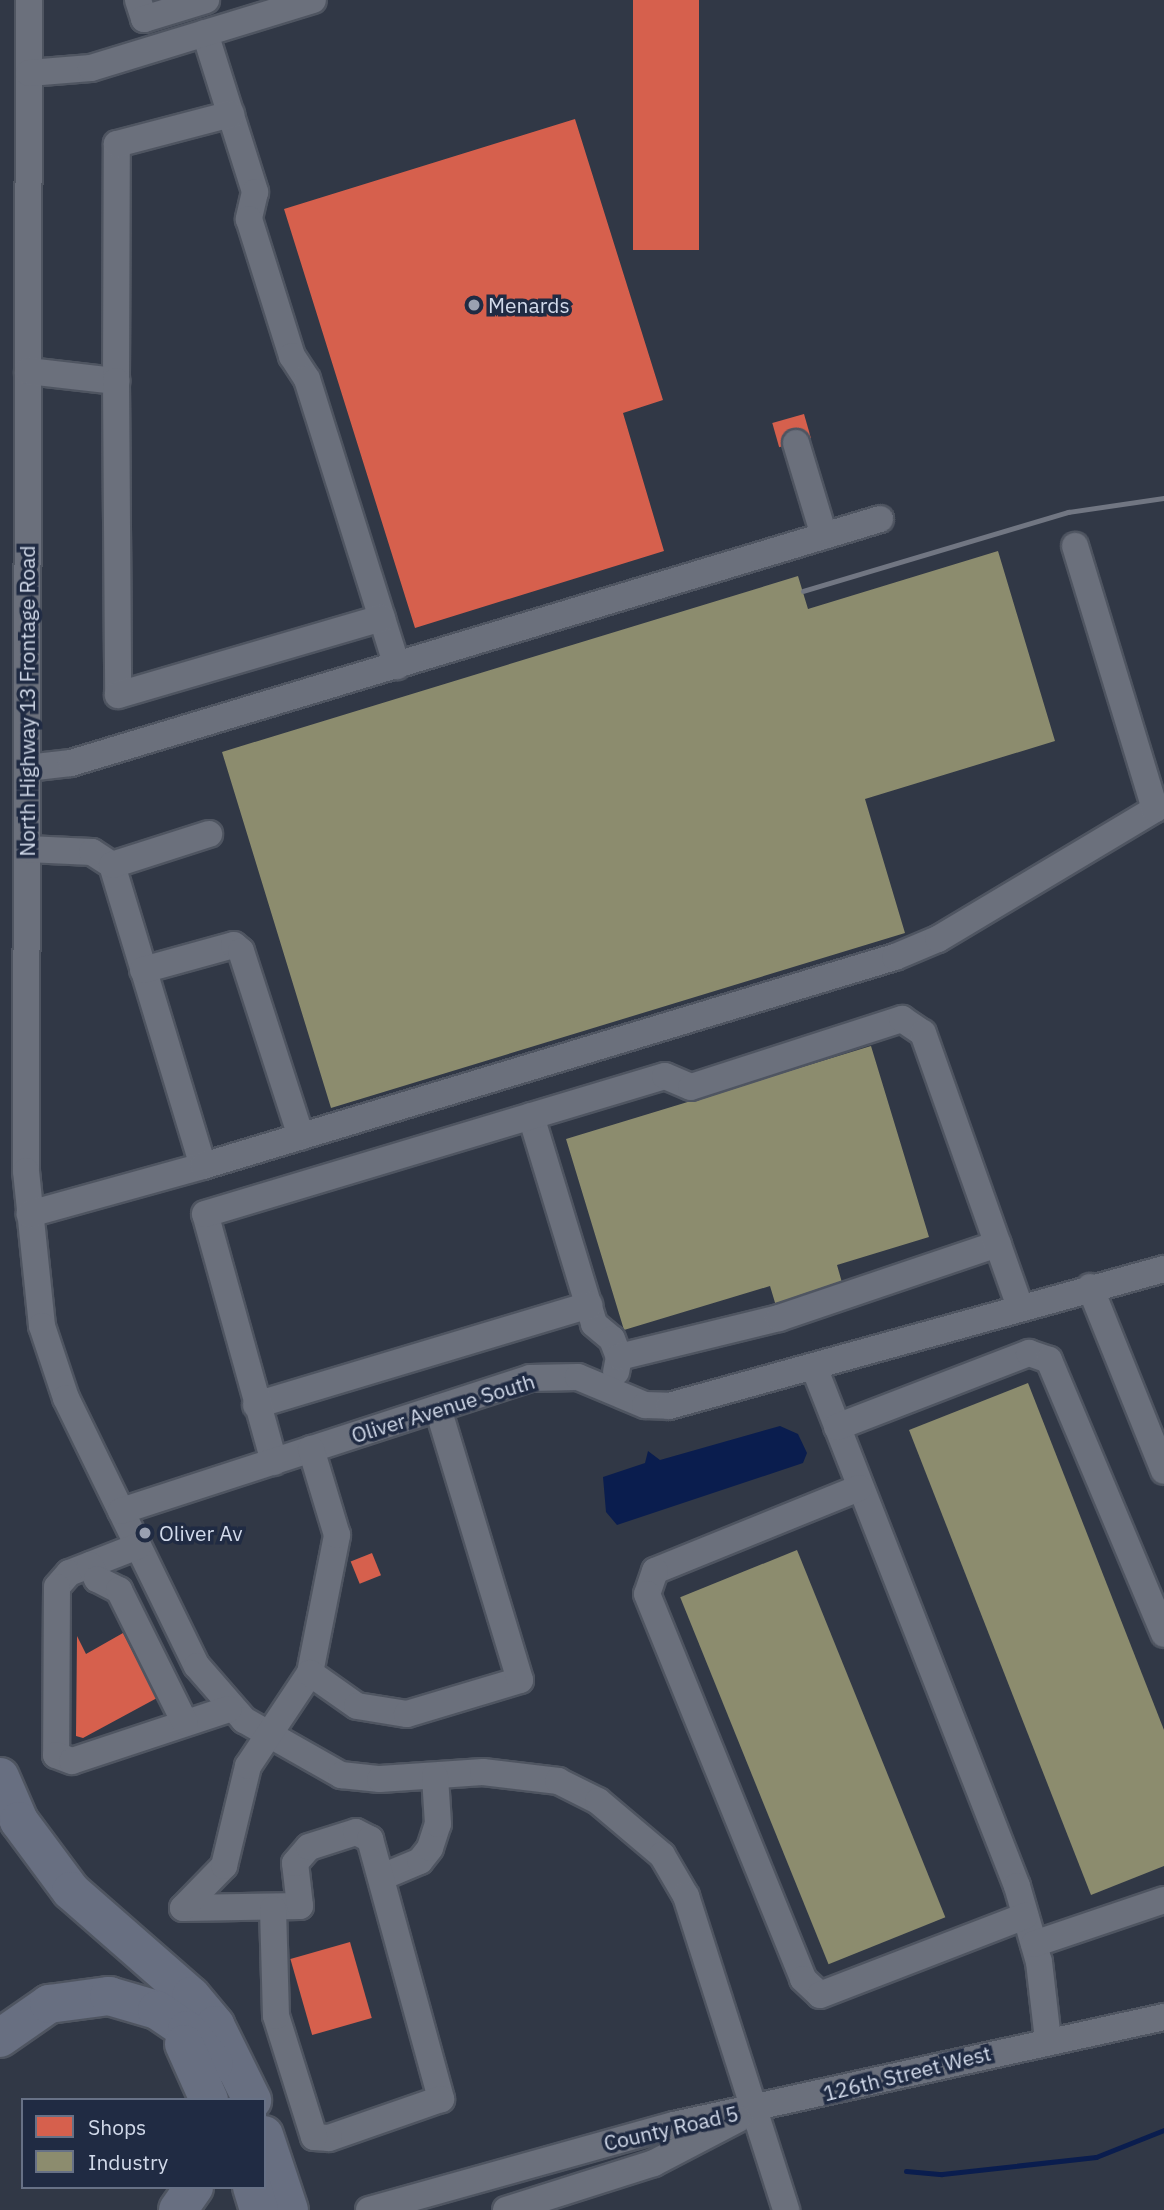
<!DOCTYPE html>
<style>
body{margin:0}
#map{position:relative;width:1164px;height:2210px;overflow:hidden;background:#313846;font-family:"IBM Plex Sans",sans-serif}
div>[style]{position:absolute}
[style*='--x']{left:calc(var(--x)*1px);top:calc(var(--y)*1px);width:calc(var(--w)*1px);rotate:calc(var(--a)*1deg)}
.water>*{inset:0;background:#0a1d4e}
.shops>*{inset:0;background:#d6604d;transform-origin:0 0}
.industry>*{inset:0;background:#8c8c6e;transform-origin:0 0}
.stream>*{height:5px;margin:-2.5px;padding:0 2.5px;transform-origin:2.5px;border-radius:2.5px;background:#0a1d4e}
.roads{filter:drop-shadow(2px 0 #4f5561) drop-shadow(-2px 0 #4f5561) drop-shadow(0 2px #4f5561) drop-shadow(0 -2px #4f5561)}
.minor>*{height:26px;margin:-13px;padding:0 13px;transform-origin:13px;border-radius:13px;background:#6b707c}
.highway>*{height:38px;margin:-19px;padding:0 19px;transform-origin:19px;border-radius:19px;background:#686f81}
.rail>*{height:5px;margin:-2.5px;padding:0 2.5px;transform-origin:2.5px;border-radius:2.5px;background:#717682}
.dots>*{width:19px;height:19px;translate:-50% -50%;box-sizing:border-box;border:4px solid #202b43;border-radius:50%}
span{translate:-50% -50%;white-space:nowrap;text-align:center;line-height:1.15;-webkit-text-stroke:7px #202b43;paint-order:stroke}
.poi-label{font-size:21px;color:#d2daea}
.left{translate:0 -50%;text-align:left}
.street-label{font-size:21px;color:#d2daea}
.legend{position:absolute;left:21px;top:2098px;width:245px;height:91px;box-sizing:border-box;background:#202b43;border:2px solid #677186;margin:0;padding:9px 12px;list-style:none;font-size:21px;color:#d2daea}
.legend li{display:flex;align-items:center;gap:14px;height:35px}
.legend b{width:35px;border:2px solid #677186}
</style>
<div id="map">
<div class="water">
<i style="clip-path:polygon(780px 1426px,798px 1434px,807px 1453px,803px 1463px,617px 1525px,606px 1512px,603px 1477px,645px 1463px,648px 1451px,660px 1460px)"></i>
</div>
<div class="shops">
<i style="left:633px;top:0;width:66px;height:250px"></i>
<i style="clip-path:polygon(575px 119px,663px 400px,623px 413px,664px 551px,415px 628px,284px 209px)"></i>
<i style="left:804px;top:414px;width:25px;height:33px;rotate:74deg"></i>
<i style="left:372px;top:1553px;width:24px;height:23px;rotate:68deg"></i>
<i style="clip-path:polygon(123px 1633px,157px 1698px,83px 1738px,76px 1736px,77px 1636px,86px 1654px)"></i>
<i style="left:350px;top:1942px;width:79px;height:62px;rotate:74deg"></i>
</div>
<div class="industry">
<i style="clip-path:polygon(998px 551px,1055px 741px,865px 799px,905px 933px,331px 1108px,222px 752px,798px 576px,808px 609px)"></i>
<i style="clip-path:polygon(871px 1046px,929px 1237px,837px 1265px,843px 1286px,776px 1306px,770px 1286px,624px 1330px,566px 1139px)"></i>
<i style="clip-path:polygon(1028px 1383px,1164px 1730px,1164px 1866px,1091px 1895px,909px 1430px)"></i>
<i style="left:797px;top:1550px;width:396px;height:126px;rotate:68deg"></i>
</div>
<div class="stream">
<i style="--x:906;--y:2171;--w:36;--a:5"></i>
<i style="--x:942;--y:2174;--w:155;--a:-6.3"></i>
<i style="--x:1096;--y:2157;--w:73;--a:-21.7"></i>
</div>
<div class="roads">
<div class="minor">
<i style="--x:29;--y:0;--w:1171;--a:90.15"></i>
<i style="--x:26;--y:1171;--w:156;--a:84.1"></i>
<i style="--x:42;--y:1326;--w:76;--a:71.6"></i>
<i style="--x:66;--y:1398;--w:298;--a:64"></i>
<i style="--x:197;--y:1666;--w:72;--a:49"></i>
<i style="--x:244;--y:1720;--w:112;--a:29.6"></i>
<i style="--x:341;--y:1775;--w:39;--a:6"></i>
<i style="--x:380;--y:1779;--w:103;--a:-3.9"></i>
<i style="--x:483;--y:1772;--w:76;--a:6.8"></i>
<i style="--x:558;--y:1781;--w:45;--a:26.6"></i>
<i style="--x:598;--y:1801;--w:84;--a:40.2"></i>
<i style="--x:662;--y:1855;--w:48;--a:59.7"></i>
<i style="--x:686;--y:1896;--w:330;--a:72.3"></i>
<i style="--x:138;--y:0;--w:20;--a:72"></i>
<i style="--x:144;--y:19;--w:65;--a:-17"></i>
<i style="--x:205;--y:33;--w:167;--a:72.5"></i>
<i style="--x:255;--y:192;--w:28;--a:103"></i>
<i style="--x:249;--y:219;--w:144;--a:72.6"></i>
<i style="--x:292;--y:356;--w:27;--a:57"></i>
<i style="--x:307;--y:379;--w:301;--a:72.6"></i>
<i style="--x:29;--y:73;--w:62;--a:-4.6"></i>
<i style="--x:91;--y:68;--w:232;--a:-17"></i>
<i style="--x:28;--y:371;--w:89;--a:6.5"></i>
<i style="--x:116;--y:381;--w:237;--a:-89.8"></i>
<i style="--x:117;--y:144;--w:118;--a:-14.7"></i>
<i style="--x:116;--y:381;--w:314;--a:89.6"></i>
<i style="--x:118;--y:695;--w:275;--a:-16.3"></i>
<i style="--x:796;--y:443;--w:97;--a:73.2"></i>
<i style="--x:27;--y:768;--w:44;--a:-6.5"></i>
<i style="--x:71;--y:763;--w:845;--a:-16.78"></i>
<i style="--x:27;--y:849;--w:65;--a:2.6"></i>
<i style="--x:92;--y:852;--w:24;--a:33"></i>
<i style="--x:112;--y:865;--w:314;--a:73.2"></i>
<i style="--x:203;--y:1166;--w:180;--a:164.5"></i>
<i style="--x:112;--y:865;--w:102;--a:-17.7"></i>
<i style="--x:143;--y:970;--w:94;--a:-15.4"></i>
<i style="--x:234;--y:945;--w:9;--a:41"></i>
<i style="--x:241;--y:951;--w:195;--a:72.1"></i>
<i style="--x:531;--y:1116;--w:217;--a:73.1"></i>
<i style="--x:594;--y:1324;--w:23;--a:40"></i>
<i style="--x:612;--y:1339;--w:19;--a:69"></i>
<i style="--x:619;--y:1357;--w:15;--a:101"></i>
<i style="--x:203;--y:1166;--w:723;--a:-16.81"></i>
<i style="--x:895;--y:957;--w:47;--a:-22.7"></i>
<i style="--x:938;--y:939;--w:253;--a:-30.9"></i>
<i style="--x:1155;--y:809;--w:275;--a:-106.9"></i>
<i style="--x:1090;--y:1287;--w:198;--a:68.1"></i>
<i style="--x:619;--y:1357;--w:165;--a:-13.7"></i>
<i style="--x:779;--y:1318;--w:231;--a:-18.7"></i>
<i style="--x:814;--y:1367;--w:557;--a:68.64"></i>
<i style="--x:1017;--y:1886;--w:79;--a:73.9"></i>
<i style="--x:1039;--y:1962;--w:79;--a:83.4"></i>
<i style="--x:256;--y:1405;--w:348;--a:-16.7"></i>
<i style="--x:837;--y:1427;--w:206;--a:-21.1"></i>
<i style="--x:1029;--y:1353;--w:21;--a:19"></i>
<i style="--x:1049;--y:1360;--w:297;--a:67.2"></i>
<i style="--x:274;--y:1462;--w:257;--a:-105.5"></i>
<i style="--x:205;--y:1214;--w:480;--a:-16.7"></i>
<i style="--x:665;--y:1076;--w:28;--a:23"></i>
<i style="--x:691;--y:1087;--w:222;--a:-17.9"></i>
<i style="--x:902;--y:1019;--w:25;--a:34"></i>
<i style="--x:923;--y:1033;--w:291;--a:70.5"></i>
<i style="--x:859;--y:1488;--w:220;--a:157.9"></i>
<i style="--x:655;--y:1571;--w:24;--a:109"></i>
<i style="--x:647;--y:1594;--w:415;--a:67.9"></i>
<i style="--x:803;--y:1979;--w:23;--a:43"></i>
<i style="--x:820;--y:1995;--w:220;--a:-21.1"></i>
<i style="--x:121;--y:1511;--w:430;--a:-18"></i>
<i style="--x:530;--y:1378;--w:48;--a:-1.2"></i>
<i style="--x:578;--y:1377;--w:73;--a:22.7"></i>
<i style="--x:645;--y:1405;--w:24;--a:2"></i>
<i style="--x:669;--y:1406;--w:514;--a:-15.47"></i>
<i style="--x:138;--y:1546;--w:74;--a:158.6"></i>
<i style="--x:69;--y:1573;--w:18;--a:131"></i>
<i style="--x:57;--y:1587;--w:168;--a:90.3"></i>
<i style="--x:56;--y:1755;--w:17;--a:21"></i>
<i style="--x:72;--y:1761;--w:165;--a:-18.3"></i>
<i style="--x:90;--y:1565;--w:16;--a:63"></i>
<i style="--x:97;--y:1579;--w:25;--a:27"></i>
<i style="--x:119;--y:1590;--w:148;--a:63.6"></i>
<i style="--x:310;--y:1673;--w:141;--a:-78.9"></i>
<i style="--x:337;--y:1535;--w:90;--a:-106.8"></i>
<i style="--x:382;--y:1877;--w:41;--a:-22.8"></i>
<i style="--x:420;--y:1861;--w:16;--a:-52"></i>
<i style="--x:430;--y:1848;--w:25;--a:-72"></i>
<i style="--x:438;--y:1824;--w:48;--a:-93.6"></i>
<i style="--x:183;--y:1908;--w:117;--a:-1"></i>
<i style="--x:300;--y:1906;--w:43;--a:-96.6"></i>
<i style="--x:295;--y:1863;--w:21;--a:-49"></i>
<i style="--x:309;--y:1847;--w:49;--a:-17.7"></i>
<i style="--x:356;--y:1832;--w:16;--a:27"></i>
<i style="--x:370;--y:1839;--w:270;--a:74.7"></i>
<i style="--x:441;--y:2099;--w:119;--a:160.8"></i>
<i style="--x:329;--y:2138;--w:15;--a:-176"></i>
<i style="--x:314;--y:2137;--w:127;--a:-107.4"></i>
<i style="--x:276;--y:2016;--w:107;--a:-91.6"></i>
<i style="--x:183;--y:1908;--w:59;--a:-45.7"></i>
<i style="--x:224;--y:1866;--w:103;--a:-76.5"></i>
<i style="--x:248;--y:1766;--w:112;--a:-56.3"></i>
<i style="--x:310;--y:1673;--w:57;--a:35.1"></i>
<i style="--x:357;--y:1706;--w:51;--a:9.1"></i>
<i style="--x:407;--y:1714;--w:118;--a:-16.7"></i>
<i style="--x:520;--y:1680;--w:284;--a:-106.8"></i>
<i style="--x:1034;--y:1944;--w:137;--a:-18.7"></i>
<i style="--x:369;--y:2210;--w:317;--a:-15.6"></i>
<i style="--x:674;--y:2125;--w:502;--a:-12.43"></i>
<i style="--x:506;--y:2210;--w:155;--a:-17.6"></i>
<i style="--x:654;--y:2163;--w:95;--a:-27.6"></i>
</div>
<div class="highway">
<i style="--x:0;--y:1777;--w:48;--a:66.6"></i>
<i style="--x:19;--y:1821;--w:87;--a:53.4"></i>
<i style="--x:71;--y:1891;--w:159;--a:41.2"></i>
<i style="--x:191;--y:1996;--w:38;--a:50"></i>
<i style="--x:215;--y:2025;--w:84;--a:63.7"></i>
<i style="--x:0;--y:2038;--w:60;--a:-34.8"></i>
<i style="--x:49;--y:2004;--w:61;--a:-7.6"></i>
<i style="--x:109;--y:1996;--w:50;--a:16.3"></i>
<i style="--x:157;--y:2010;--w:36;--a:34"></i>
<i style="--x:187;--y:2030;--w:43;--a:51.5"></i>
<i style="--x:184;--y:2044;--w:61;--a:65.9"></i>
<i style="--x:264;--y:2135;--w:79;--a:71.6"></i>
<i style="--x:252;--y:2187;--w:24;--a:73"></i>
<i style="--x:178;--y:2210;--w:28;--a:-55"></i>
</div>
</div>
<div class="rail">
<i style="--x:803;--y:591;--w:277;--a:-16.6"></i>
<i style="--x:1068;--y:512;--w:97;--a:-8.3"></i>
</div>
<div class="dots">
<i style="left:474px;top:305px;background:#9aa1b1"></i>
<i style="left:145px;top:1533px;background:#9aa1b1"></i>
</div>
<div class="poi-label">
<span class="left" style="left:488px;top:305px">Menards</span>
<span class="left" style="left:159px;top:1533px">Oliver Av</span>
</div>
<div class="street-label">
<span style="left:27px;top:701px;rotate:-90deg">North Highway 13 Frontage Road</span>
<span style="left:443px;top:1408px;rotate:-17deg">Oliver Avenue South</span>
<span style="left:907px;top:2073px;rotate:-14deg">126th Street West</span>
<span style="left:671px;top:2128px;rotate:-13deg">County Road 5</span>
</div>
<ul class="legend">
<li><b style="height:19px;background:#d6604d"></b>Shops</li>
<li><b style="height:19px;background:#8c8c6e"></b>Industry</li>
</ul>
</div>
